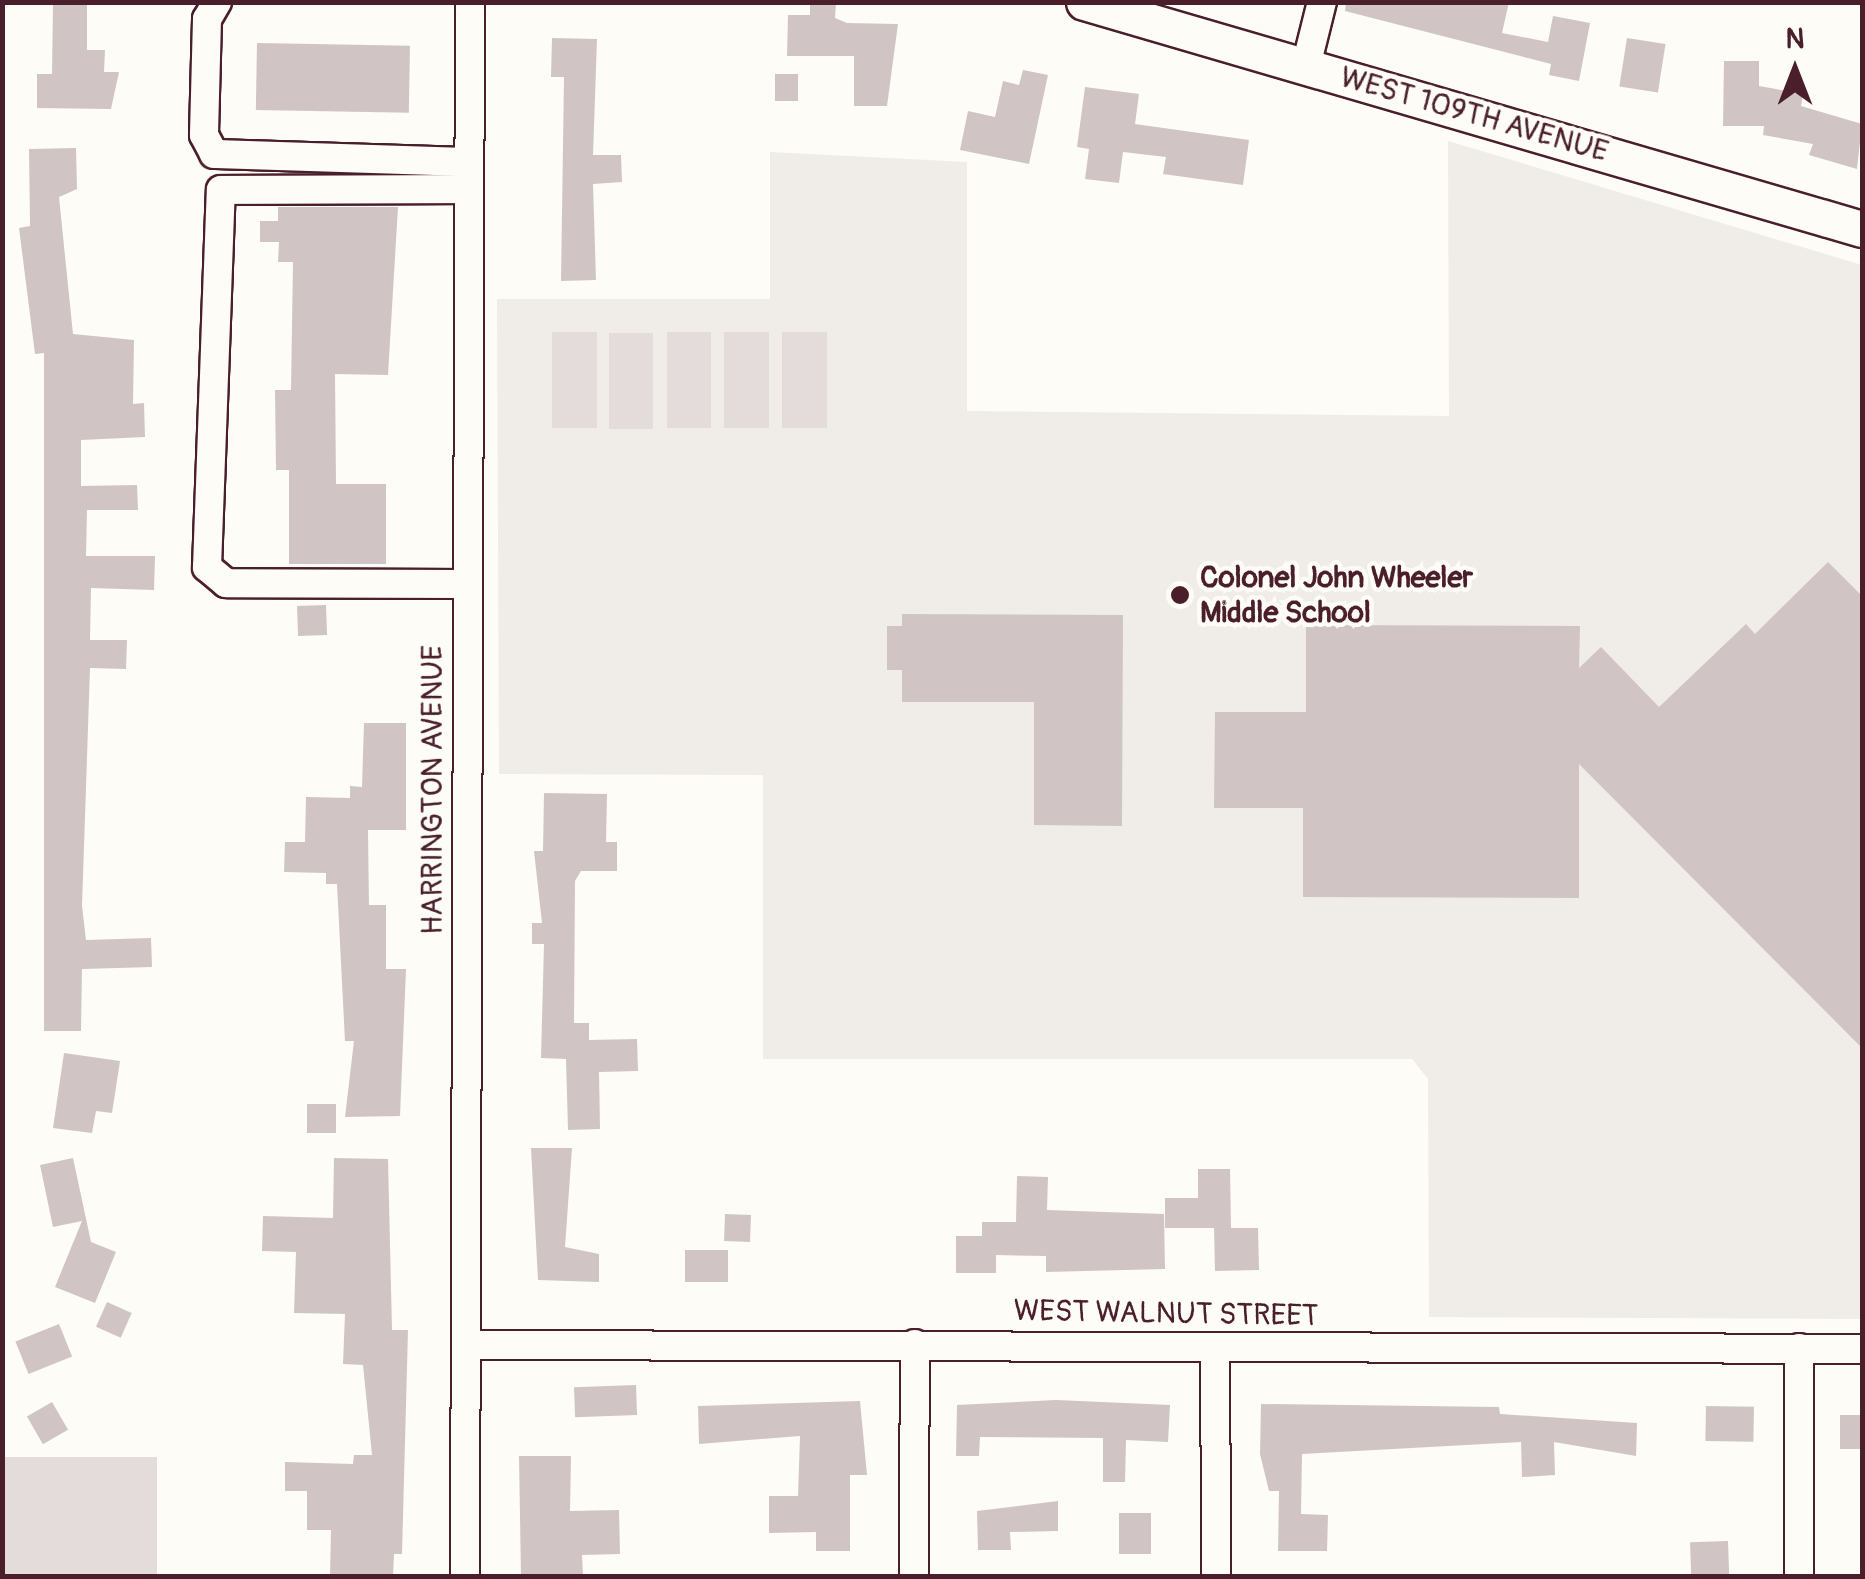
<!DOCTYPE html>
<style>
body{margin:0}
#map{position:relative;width:1865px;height:1579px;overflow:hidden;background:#fdfcf7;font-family:Pangolin,sans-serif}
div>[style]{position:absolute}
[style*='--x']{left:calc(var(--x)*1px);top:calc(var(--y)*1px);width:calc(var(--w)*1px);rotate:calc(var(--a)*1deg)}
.built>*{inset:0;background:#f0ece8}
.green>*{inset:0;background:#e3dcda;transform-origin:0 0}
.building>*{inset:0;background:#d0c5c4;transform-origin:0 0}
.roads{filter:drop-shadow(2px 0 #4a1f2b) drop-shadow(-2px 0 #4a1f2b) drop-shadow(0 2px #4a1f2b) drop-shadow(0 -2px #4a1f2b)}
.minor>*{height:28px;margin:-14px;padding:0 14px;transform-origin:14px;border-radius:14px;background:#fdfcf7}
.major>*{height:35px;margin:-17.5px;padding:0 17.5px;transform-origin:17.5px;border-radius:17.5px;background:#fdfcf7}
.dots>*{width:28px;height:28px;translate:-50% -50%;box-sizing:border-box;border:5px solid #fdfcf7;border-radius:50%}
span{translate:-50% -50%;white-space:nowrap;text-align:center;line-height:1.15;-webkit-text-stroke:9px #fdfcf7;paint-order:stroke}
.street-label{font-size:30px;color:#4a1f2b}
.poi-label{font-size:30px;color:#4a1f2b;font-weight:700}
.left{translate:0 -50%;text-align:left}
.frame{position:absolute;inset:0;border:5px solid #4a1f2b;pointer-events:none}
.north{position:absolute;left:1745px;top:20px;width:100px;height:100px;-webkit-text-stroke:8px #fdfcf7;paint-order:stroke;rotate:0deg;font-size:28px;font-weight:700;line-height:40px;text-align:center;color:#4a1f2b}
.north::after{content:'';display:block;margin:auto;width:35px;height:45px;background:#4a1f2b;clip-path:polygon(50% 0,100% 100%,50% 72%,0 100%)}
</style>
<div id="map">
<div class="built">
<i style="clip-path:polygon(1448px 141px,1862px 265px,1862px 1319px,1429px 1317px,1428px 1079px,1412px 1059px,763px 1059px,763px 775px,499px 774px,497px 299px,770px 299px,770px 152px,967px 162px,967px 411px,1449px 416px)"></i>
</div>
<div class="green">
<i style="left:597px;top:332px;width:96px;height:45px;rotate:90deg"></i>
<i style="left:667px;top:332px;width:44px;height:96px"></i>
<i style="left:724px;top:332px;width:45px;height:96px"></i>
<i style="left:782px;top:332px;width:45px;height:96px"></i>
<i style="left:609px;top:333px;width:44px;height:96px"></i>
<i style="left:3px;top:1457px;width:154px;height:119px"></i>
</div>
<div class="building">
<i style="clip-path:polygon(53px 2px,87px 2px,87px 50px,105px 50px,104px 72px,119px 72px,111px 109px,37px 108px,37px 74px,52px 74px)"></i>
<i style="clip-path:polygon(810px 2px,836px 2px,835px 18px,847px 23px,898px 24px,887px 106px,854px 106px,854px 56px,787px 56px,788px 15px,810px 15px)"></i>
<i style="clip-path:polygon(1346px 2px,1509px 2px,1502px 33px,1548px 42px,1553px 16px,1590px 23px,1579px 81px,1549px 75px,1551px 64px,1345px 11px)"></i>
<i style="clip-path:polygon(552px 38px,597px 39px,593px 155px,621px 155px,622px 182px,593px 184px,596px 280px,561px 281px,564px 77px,551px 77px)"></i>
<i style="left:1627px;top:38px;width:39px;height:49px;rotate:9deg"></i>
<i style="left:257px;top:43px;width:153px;height:67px;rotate:1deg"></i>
<i style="clip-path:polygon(1724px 61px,1759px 61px,1759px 86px,1803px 94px,1801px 106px,1862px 124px,1857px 169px,1809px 155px,1813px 144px,1763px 135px,1764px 126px,1723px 126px)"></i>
<i style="clip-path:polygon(1023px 70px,1048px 75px,1029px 164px,960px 150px,968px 111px,995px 117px,1003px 81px,1019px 85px)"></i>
<i style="left:775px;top:74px;width:23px;height:27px"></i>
<i style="clip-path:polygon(1085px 87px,1139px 94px,1135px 124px,1249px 140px,1243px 185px,1163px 174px,1166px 157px,1123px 152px,1119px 183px,1085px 179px,1089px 149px,1077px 147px)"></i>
<i style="clip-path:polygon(76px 148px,77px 189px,59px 197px,73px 334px,134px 340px,133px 404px,144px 403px,145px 437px,81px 440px,81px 486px,137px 485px,138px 510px,87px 510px,86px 556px,155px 556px,154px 590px,91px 588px,90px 640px,127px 640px,126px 669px,90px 668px,82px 906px,86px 940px,151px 938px,152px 967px,82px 969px,81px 1031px,44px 1031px,44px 353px,35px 354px,19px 228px,30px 226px,29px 149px)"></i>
<i style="clip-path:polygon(278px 207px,398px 207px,388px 375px,335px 374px,336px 484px,386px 484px,386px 564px,289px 564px,289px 470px,276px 470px,275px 390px,291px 390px,293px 262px,278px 262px,279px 242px,260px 242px,260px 221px,278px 221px)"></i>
<i style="clip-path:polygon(1828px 562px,1862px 596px,1862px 1048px,1579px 764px,1579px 898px,1303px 897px,1303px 808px,1214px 808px,1215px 712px,1306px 712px,1306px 625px,1580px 626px,1579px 668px,1601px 647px,1659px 707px,1746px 624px,1755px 634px)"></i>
<i style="left:326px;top:605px;width:30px;height:29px;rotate:88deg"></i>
<i style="clip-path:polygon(902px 614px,1123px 615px,1122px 826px,1034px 825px,1034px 702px,902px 702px,902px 670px,887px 670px,887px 626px,902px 626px)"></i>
<i style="clip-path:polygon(364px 723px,406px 723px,406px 830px,368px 830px,369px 905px,386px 905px,386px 969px,406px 969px,400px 1116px,345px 1117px,354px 1041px,345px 1041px,337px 884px,326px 884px,326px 873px,284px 872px,285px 842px,305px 842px,306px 797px,350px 798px,350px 786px,362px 787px)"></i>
<i style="clip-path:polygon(544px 793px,607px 794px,606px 842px,617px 842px,617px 871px,581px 871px,575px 881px,574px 1023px,589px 1023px,589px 1040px,637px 1039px,638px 1071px,599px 1072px,600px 1129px,568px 1130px,566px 1059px,541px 1058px,544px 944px,532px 944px,532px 923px,542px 923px,534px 851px,543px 851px)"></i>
<i style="clip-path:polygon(64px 1053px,120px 1061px,112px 1113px,96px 1111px,92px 1133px,53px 1128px)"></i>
<i style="left:307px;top:1104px;width:29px;height:29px"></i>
<i style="clip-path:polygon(531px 1148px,572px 1148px,565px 1247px,599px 1254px,599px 1282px,538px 1280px)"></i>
<i style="clip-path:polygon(73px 1158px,91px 1242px,116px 1252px,95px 1303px,55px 1287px,82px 1221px,53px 1227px,40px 1165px)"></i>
<i style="clip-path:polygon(334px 1158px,388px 1159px,392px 1330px,408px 1330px,402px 1554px,394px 1554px,393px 1576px,330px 1576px,331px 1530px,307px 1530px,307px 1491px,285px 1491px,285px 1462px,353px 1464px,354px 1455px,372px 1455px,363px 1365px,343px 1364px,345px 1314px,294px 1313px,296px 1252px,262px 1251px,263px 1216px,333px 1218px)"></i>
<i style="clip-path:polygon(1198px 1169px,1230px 1169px,1231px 1228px,1258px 1228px,1259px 1270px,1215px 1271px,1214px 1228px,1165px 1228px,1165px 1198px,1198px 1198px)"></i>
<i style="clip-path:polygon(1017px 1176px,1048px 1177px,1047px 1210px,1164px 1214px,1165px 1269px,1046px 1272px,1046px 1256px,996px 1255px,996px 1273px,956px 1273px,956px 1236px,982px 1236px,982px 1222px,1016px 1222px)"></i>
<i style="left:725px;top:1214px;width:26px;height:27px;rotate:2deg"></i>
<i style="left:685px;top:1250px;width:43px;height:32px"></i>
<i style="left:107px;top:1302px;width:27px;height:27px;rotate:24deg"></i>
<i style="left:59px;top:1324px;width:35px;height:47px;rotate:68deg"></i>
<i style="left:636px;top:1385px;width:30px;height:62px;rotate:88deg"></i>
<i style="clip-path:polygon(1056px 1400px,1170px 1405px,1168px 1442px,1126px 1440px,1125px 1482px,1103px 1482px,1103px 1438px,980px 1437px,979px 1456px,956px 1456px,957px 1405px)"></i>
<i style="clip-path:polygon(860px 1401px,867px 1475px,850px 1475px,850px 1551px,816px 1551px,816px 1532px,769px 1533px,769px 1496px,798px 1496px,800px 1436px,699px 1444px,698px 1406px)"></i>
<i style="left:52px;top:1402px;width:32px;height:29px;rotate:60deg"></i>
<i style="clip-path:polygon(1261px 1404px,1499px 1407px,1500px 1414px,1637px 1423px,1636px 1456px,1554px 1442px,1555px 1475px,1522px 1477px,1521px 1442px,1302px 1454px,1301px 1514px,1328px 1515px,1327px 1551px,1278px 1551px,1279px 1491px,1269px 1491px,1260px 1454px)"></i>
<i style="left:1706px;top:1406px;width:48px;height:35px;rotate:1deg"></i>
<i style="left:1840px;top:1415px;width:22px;height:34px"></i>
<i style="clip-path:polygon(519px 1456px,571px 1456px,570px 1511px,619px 1510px,620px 1554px,582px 1555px,583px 1576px,521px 1576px)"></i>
<i style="clip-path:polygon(1058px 1501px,1058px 1531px,1010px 1532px,1011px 1550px,978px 1550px,977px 1511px)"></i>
<i style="left:1119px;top:1513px;width:32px;height:41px"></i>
<i style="left:1728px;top:1541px;width:35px;height:38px;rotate:88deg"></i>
</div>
<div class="roads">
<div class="minor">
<i style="--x:217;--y:2;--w:20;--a:120"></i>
<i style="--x:207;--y:19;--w:116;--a:91.5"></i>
<i style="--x:204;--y:135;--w:21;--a:62"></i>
<i style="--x:214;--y:154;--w:254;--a:1.8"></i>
<i style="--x:1306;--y:66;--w:66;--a:-76"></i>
<i style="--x:464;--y:584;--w:238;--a:-179.8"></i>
<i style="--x:226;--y:583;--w:25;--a:-140"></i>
<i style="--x:207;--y:567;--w:377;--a:-87.9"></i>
<i style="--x:221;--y:190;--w:247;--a:-0.2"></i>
<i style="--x:469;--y:1345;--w:1393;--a:0.16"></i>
<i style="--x:1215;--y:1348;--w:228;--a:89.7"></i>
<i style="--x:1799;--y:1348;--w:228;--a:90"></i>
<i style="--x:465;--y:1576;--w:1574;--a:-89.82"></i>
<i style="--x:914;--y:1576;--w:232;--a:-89.8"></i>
</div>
<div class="major">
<i style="--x:1084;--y:2;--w:810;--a:16.27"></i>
</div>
</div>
<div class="dots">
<i style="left:1180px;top:595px;background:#4a1f2b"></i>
</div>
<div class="street-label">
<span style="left:1474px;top:115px;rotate:16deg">WEST 109TH AVENUE</span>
<span style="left:433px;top:790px;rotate:-90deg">HARRINGTON AVENUE</span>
<span style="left:1166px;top:1314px;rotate:1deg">WEST WALNUT STREET</span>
</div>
<div class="poi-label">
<span class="left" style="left:1200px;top:595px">Colonel John Wheeler<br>Middle School</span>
</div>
<div class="frame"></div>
<div class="north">N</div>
</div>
